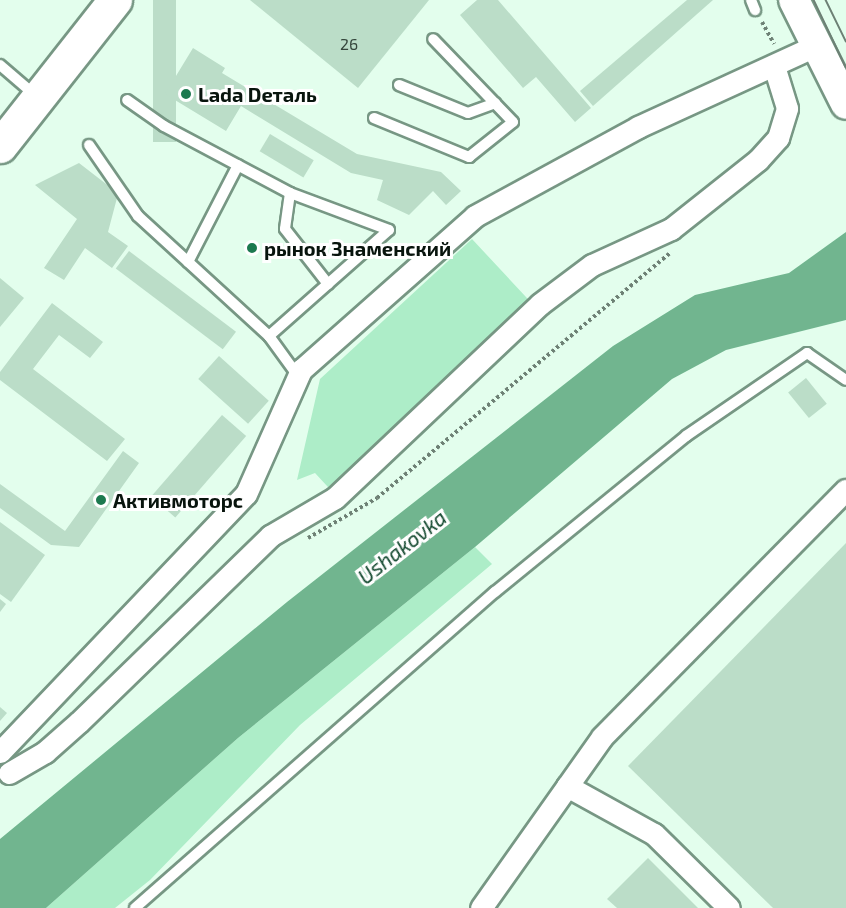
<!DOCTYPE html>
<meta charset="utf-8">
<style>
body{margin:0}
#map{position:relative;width:846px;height:908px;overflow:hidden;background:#e3feed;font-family:"Exo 2",sans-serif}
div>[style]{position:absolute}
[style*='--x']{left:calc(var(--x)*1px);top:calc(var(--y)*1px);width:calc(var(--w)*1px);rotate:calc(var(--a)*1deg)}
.green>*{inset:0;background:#adedc8}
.water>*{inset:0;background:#71b58f}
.building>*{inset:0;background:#bbddc8;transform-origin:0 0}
.path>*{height:4px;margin-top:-2px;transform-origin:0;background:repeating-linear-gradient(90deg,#6e8175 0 3px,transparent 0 6px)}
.roads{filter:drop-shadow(2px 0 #779784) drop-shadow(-2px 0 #779784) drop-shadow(0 2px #779784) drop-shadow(0 -2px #779784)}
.lane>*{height:10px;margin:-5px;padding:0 5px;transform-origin:5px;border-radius:5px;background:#fff}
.street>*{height:21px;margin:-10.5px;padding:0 10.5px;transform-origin:10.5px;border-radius:10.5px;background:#fff}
.secondary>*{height:30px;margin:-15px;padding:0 15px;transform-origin:15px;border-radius:15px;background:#fff}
.primary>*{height:33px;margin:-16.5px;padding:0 16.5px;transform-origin:16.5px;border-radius:16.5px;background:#fff}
.tram>*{height:1.5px;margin:-0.75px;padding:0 0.75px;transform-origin:0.75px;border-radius:0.75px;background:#6d8075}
.dots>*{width:16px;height:16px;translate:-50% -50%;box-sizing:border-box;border:3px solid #fff;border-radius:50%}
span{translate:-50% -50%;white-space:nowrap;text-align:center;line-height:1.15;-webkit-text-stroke:6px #fff;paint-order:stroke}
.number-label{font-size:16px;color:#35463c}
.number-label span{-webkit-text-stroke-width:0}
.poi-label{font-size:20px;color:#08140d;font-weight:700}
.left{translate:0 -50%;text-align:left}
.water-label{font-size:21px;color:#13492f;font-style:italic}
</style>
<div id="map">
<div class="green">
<i style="clip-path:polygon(472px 239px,540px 312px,340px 500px,315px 473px,297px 480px,320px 379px)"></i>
<i style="clip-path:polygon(475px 547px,492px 564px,300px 725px,150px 880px,115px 908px,46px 908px,238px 738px)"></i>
</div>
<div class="water">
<i style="clip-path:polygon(846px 232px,846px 320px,726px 350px,672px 379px,475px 547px,238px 738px,46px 908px,0 908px,0 839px,287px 602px,613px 346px,695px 295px,789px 273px)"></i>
</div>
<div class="building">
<i style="left:153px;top:0;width:23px;height:142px"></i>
<i style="clip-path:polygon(250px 0,429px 0,358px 88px)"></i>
<i style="clip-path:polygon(477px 0,498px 0,591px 108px,575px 122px,536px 77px,523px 88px,460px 15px)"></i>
<i style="clip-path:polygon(687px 0,713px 0,593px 106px,580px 91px)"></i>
<i style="clip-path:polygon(193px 48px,225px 68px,222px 73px,357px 154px,441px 172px,461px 191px,446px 205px,433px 191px,409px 215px,377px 200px,383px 180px,351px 173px,241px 106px,226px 131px,165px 94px)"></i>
<i style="left:270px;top:134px;width:51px;height:20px;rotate:31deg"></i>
<i style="clip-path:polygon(79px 163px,110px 187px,117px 198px,108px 232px,128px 246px,112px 268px,85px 248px,64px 280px,44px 268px,77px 219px,35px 185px)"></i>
<i style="left:129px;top:251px;width:134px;height:22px;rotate:37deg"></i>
<i style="clip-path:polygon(0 278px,24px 298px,0 327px)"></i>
<i style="clip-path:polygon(52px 303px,103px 342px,90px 358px,59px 335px,33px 369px,125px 439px,107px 461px,0 380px,0 372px)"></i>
<i style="left:219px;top:356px;width:67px;height:31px;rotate:42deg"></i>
<i style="left:806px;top:378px;width:33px;height:23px;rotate:51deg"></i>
<i style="left:222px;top:415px;width:32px;height:108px;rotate:41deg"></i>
<i style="clip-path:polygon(123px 451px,139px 463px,79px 547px,51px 545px,0 508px,0 484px,65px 531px)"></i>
<i style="clip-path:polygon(0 522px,45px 555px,11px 602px,0 594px)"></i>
<i style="clip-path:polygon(846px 543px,846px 908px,773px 908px,628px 766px)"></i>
<i style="clip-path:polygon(0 599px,6px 604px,0 612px)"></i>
<i style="clip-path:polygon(0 707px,7px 713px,0 721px)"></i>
<i style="clip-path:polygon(648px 858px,698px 908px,617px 908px,607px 899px)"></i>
</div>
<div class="path">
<i style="--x:762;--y:22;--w:25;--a:61"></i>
<i style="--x:308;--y:538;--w:80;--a:-30.1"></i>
<i style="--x:377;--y:498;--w:383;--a:-39.9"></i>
</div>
<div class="roads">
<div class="lane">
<i style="--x:751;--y:0;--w:11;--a:68"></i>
<i style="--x:0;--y:65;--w:46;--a:40.6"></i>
<i style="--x:399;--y:85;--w:74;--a:22.1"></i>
<i style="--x:468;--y:113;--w:29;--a:-20"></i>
<i style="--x:374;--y:118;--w:103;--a:22.3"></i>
<i style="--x:469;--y:157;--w:56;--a:-38.5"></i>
<i style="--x:513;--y:122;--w:115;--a:-133.9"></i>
<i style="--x:89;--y:145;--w:86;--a:55.4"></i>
<i style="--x:138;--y:216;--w:178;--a:42.5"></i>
<i style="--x:269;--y:336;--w:160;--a:-41.5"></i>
<i style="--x:389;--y:230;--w:106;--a:-159.5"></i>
<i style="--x:290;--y:193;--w:143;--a:-152"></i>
<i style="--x:164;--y:126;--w:45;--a:-144.9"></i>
<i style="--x:290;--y:193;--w:36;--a:98"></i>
<i style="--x:285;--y:229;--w:70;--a:52"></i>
<i style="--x:188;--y:262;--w:109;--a:-62.7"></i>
<i style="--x:269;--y:336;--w:49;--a:54.1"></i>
<i style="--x:135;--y:908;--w:479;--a:-41.3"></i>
<i style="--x:495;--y:592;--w:247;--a:-39.2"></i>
<i style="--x:686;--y:436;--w:147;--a:-34.4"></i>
<i style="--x:807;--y:353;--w:47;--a:34.7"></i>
</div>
<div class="street">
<i style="--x:0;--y:752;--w:356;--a:-46.4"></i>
<i style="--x:246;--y:494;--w:136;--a:-66.1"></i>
<i style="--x:301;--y:370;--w:232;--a:-41.5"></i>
<i style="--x:475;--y:216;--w:186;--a:-28.6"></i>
<i style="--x:638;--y:127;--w:197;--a:-24.6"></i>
<i style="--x:9;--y:773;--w:42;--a:-30.3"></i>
<i style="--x:45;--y:752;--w:45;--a:-41.4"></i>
<i style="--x:79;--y:722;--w:267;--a:-44.2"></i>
<i style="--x:270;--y:536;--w:75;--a:-30.3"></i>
<i style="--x:335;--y:498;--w:282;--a:-43.4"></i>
<i style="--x:540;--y:304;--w:65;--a:-36.9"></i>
<i style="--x:592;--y:265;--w:87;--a:-24.5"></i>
<i style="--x:671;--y:229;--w:111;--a:-38.4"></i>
<i style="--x:758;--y:160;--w:30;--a:-48"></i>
<i style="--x:778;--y:138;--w:31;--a:-73"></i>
<i style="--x:787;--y:108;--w:44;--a:-107.2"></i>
<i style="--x:567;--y:786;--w:99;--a:28.9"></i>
<i style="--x:654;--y:834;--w:105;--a:44.6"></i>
<i style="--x:481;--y:908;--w:209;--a:-54.7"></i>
<i style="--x:602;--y:737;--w:347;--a:-45.4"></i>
</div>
<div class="secondary">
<i style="--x:794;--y:0;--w:116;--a:63.4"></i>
</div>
<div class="primary">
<i style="--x:0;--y:146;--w:186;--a:-51.8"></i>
</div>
</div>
<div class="tram">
<i style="--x:814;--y:0;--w:74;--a:64.5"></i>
<i style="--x:826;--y:0;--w:46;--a:64"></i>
</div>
<div class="dots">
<i style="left:186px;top:94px;background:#1c794f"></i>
<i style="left:252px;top:248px;background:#1c794f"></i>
<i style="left:101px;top:500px;background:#1c794f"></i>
</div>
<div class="number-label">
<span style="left:349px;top:44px">26</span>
</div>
<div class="poi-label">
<span class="left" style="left:198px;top:94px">Lada Dеталь</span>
<span class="left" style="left:264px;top:248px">рынок Знаменский</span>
<span class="left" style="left:113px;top:500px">Активмоторс</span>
</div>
<div class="water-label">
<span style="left:402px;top:547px;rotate:-38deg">Ushakovka</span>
</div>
</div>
